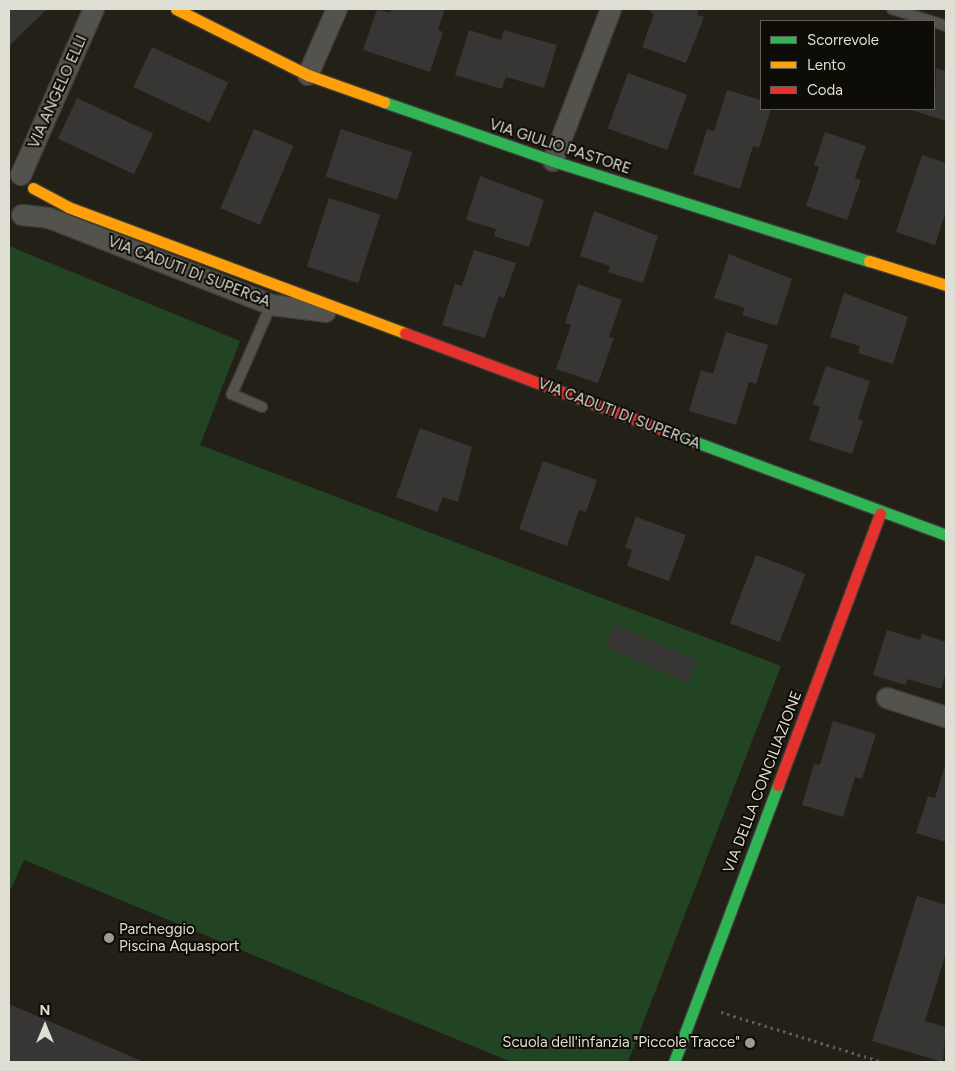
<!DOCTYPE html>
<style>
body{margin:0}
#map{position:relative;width:955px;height:1071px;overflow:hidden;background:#222017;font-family:Figtree,sans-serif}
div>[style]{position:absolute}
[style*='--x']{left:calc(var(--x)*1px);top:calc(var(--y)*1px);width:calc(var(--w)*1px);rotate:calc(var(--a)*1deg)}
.green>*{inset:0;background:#234423}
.building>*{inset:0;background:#383635;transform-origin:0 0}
.path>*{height:3px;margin-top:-1.5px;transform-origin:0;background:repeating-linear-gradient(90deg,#5d5c55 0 2.5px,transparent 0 6.5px)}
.roads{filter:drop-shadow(1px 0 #3d3c35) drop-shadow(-1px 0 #3d3c35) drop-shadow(0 1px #3d3c35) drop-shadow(0 -1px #3d3c35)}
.lane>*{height:10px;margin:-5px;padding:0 5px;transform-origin:5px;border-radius:5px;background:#54524c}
.street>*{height:20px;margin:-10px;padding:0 10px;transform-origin:10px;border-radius:10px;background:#54524c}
.fast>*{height:11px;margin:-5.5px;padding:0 5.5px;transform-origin:5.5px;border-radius:5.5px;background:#30b455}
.slow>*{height:11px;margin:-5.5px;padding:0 5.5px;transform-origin:5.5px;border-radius:5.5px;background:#ff9f0a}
.jam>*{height:11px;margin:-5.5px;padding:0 5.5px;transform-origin:5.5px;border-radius:5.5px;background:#e5322d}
.dots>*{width:14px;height:14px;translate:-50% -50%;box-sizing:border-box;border:2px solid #0e0c06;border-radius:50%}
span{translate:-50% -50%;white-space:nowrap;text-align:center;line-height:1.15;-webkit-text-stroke:4px #0e0c06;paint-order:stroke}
.street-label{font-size:15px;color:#dfded3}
.poi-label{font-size:15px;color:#dfded3}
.left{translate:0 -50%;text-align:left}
.right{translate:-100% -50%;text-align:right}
.frame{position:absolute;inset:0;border:10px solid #dfded3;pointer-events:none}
.legend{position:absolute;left:760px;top:20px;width:175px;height:90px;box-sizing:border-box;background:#0e0c06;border:1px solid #626058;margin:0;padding:6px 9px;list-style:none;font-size:15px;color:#dfded3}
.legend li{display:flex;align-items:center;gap:10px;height:25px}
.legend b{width:25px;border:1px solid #626058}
.north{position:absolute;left:20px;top:1001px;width:50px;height:50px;-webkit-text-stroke:4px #0e0c06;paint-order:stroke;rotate:0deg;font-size:14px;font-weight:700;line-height:20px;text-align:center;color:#dfded3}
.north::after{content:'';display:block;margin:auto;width:18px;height:22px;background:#dfded3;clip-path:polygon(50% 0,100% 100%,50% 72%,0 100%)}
</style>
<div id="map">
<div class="green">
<i style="clip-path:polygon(9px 246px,240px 341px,200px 445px,781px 666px,628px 1062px,511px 1062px,24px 860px,9px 893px)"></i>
</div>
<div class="building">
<i style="clip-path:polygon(9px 9px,47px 9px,9px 46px)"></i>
<i style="clip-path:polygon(377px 9px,390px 13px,391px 9px,445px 9px,438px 30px,443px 32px,430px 72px,363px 50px)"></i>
<i style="clip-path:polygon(647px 9px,699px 9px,697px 15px,704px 17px,686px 63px,642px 47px,654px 14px)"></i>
<i style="clip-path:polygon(469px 30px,501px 40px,504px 30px,557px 45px,544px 88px,506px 77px,502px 89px,455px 75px)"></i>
<i style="left:152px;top:47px;width:84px;height:44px;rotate:25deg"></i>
<i style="clip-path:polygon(936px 68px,946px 71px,946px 121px,908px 109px,934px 109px)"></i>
<i style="left:628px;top:73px;width:63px;height:59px;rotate:20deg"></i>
<i style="clip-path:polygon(727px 90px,761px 100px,761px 109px,771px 109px,759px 148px,753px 146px,740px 189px,693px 174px,707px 129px,714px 131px)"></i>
<i style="left:77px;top:98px;width:84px;height:45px;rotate:25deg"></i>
<i style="left:254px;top:129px;width:43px;height:86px;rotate:23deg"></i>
<i style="left:341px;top:129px;width:75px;height:50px;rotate:18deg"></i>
<i style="clip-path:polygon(825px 132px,866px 146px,855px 178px,861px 180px,847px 220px,806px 206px,819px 167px,814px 165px)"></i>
<i style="clip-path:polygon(922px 155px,946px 163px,946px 211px,935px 245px,896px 232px)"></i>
<i style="clip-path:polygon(480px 176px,544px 200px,529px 247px,494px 236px,496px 229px,466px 220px)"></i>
<i style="left:329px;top:198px;width:54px;height:72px;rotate:18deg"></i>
<i style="clip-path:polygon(594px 211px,658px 236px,643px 283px,608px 272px,610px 266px,580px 256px)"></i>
<i style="clip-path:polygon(474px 250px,516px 263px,504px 298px,499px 296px,485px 338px,442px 325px,455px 284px,462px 286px)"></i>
<i style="clip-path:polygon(729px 254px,792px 279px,777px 326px,742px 315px,745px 308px,714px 298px)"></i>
<i style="clip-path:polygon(578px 284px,622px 300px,609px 337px,614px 338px,598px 383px,556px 369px,571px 325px,565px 323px)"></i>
<i style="clip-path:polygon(844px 293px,908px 317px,893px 364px,858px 353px,860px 346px,830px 337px)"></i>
<i style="clip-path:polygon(726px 332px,768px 345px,756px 384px,749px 382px,736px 425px,689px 411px,701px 370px,713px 374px)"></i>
<i style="clip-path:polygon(826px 366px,870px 381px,858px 419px,863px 421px,852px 454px,809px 440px,820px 407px,813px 404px)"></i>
<i style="clip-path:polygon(420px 428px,472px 447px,458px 502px,443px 497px,437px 512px,396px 497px)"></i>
<i style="clip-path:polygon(543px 461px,597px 480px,586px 512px,579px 510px,567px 546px,519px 529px)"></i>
<i style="clip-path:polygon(636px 517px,686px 535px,669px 581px,627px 566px,632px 550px,625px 547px)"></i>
<i style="left:756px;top:555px;width:53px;height:73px;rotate:21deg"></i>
<i style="left:614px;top:624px;width:91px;height:24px;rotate:24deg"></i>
<i style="clip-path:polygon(887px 630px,920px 640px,922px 634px,946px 642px,946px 673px,941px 689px,908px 679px,905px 685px,873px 675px)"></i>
<i style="clip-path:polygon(833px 721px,876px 734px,862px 779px,855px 777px,843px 817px,802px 805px,814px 764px,820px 765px)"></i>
<i style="clip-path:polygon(946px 762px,946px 842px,916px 833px,928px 796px,935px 798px)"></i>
<i style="clip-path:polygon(917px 896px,946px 905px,946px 953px,925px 1021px,946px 1027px,943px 1062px,872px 1041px)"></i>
<i style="clip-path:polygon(9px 1004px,144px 1062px,9px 1062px)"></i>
</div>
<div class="path">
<i style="--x:721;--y:1012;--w:170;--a:17.2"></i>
</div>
<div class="roads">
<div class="lane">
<i style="--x:892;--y:9;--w:41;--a:17.1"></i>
<i style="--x:934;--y:22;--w:13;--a:18"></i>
<i style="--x:262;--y:407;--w:33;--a:-157"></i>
<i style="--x:232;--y:394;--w:99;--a:-66.3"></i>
</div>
<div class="street">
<i style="--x:308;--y:75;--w:72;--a:-66.3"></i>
<i style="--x:553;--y:161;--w:163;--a:-69.1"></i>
<i style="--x:21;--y:175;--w:181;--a:-66.3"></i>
<i style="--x:22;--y:215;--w:27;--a:6"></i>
<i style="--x:49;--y:218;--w:239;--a:21.3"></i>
<i style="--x:272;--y:305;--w:54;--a:7.4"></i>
<i style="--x:887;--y:698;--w:62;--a:17.9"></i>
</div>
<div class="fast">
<i style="--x:384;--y:102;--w:179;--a:19.2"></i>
<i style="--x:553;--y:161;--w:331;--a:17.6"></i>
<i style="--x:677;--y:435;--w:287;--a:20.4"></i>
<i style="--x:674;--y:1062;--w:296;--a:-69.4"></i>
</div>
<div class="slow">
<i style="--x:176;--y:9;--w:148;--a:26.6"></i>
<i style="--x:308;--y:75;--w:81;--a:19.6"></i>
<i style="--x:33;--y:188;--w:40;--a:28"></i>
<i style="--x:68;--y:207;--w:360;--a:20.5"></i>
<i style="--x:869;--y:261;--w:81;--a:17.3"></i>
</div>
<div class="jam">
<i style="--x:405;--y:333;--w:290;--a:20.6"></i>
<i style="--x:778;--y:785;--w:290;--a:-69.4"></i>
</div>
</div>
<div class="dots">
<i style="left:109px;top:938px;background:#9d9c91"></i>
<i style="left:750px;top:1043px;background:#9d9c91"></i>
</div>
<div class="street-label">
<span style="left:58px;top:92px;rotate:-66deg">VIA ANGELO ELLI</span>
<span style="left:560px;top:147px;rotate:18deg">VIA GIULIO PASTORE</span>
<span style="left:189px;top:272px;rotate:21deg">VIA CADUTI DI SUPERGA</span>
<span style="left:619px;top:414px;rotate:21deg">VIA CADUTI DI SUPERGA</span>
<span style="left:763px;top:782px;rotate:-69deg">VIA DELLA CONCILIAZIONE</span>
</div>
<div class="poi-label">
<span class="left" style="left:119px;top:938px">Parcheggio<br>Piscina Aquasport</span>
<span class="right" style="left:740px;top:1043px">Scuola dell'infanzia "Piccole Tracce"</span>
</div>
<div class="frame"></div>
<ul class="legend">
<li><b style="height:6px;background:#30b455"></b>Scorrevole</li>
<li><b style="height:6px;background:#ff9f0a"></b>Lento</li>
<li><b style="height:6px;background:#e5322d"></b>Coda</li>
</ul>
<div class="north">N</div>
</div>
